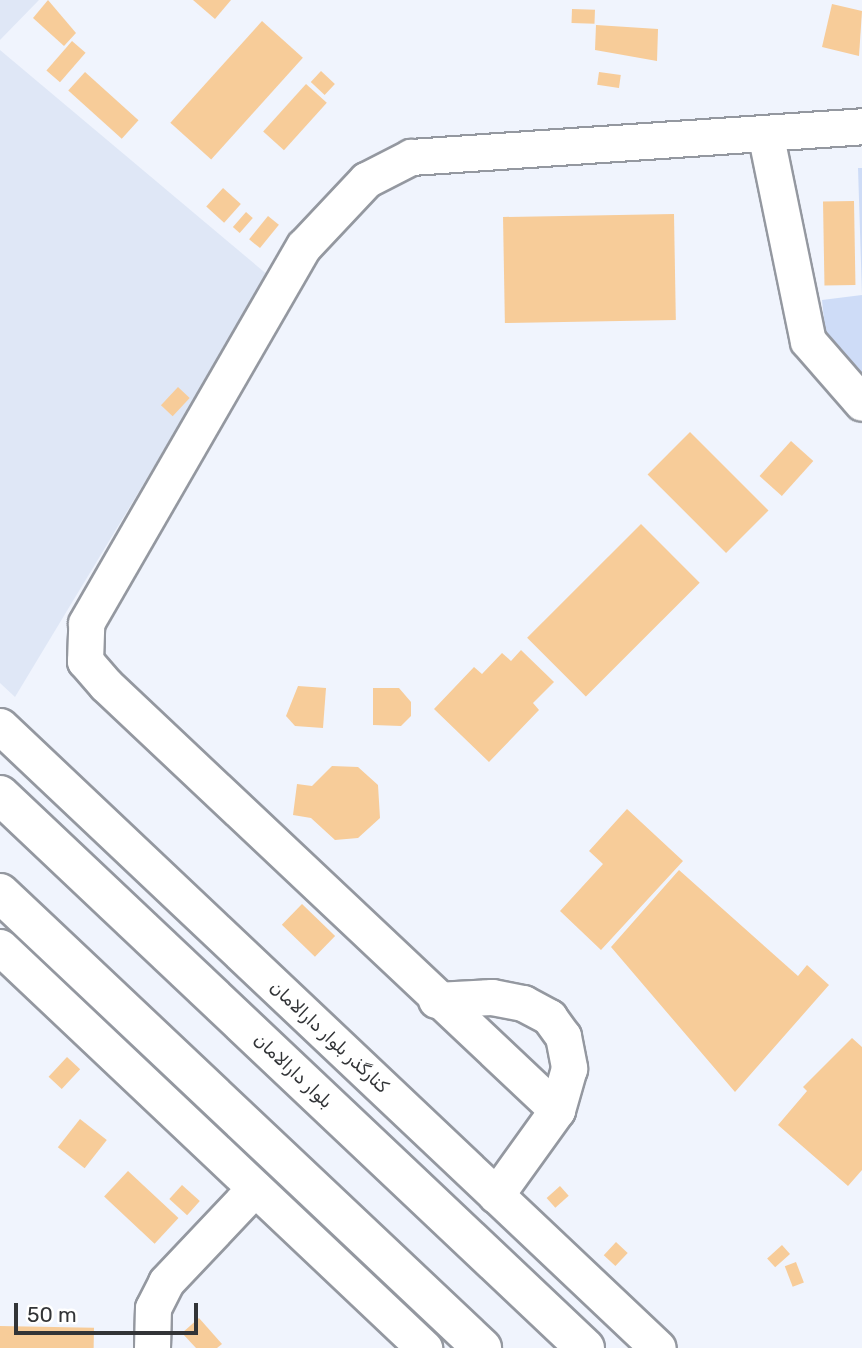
<!DOCTYPE html>
<meta charset="utf-8">
<style>
body{margin:0}
#map{position:relative;width:862px;height:1348px;overflow:hidden;background:#f0f4fd;font-family:Rubik,Cairo,sans-serif}
div>[style]{position:absolute}
[style*='--x']{left:calc(var(--x)*1px);top:calc(var(--y)*1px);width:calc(var(--w)*1px);rotate:calc(var(--a)*1deg)}
.built>*{inset:0;background:#dfe7f6}
.green>*{inset:0;background:#cedcf7}
.building>*{inset:0;background:#f7cc99;transform-origin:0 0}
.roads{filter:drop-shadow(2px 0 #9498a0) drop-shadow(-2px 0 #9498a0) drop-shadow(0 2px #9498a0) drop-shadow(0 -2px #9498a0)}
.minor>*{height:35px;margin:-17.5px;padding:0 17.5px;transform-origin:17.5px;border-radius:17.5px;background:#fff}
.major>*{height:38px;margin:-19px;padding:0 19px;transform-origin:19px;border-radius:19px;background:#fff}
span{translate:-50% -50%;white-space:nowrap;text-align:center;line-height:1.15;-webkit-text-stroke:5px #fff;paint-order:stroke}
.street-label{font-size:18px;color:#323437}
.scale{position:absolute;left:14px;top:1303px;width:184px;height:32px;box-sizing:border-box;border:4px solid #323437;border-top:0;padding-left:9px;font-size:21px;line-height:24px;white-space:nowrap;color:#323437;-webkit-text-stroke:5px #fff;paint-order:stroke}
</style>
<div id="map">
<div class="built">
<i style="clip-path:polygon(0 0,39px 0,0 40px)"></i>
<i style="clip-path:polygon(0 50px,269px 276px,15px 697px,0 683px)"></i>
</div>
<div class="green">
<i style="clip-path:polygon(858px 168px,862px 168px,862px 382px,827px 349px,822px 300px,862px 295px)"></i>
</div>
<div class="building">
<i style="clip-path:polygon(48px 0,76px 33px,64px 46px,33px 18px)"></i>
<i style="clip-path:polygon(193px 0,231px 0,215px 19px)"></i>
<i style="clip-path:polygon(832px 4px,862px 11px,859px 56px,822px 47px)"></i>
<i style="left:572px;top:9px;width:23px;height:14px;rotate:2deg"></i>
<i style="left:262px;top:21px;width:55px;height:137px;rotate:42deg"></i>
<i style="clip-path:polygon(596px 25px,658px 29px,657px 61px,595px 50px)"></i>
<i style="left:72px;top:41px;width:18px;height:39px;rotate:41deg"></i>
<i style="left:321px;top:71px;width:19px;height:15px;rotate:43deg"></i>
<i style="left:85px;top:72px;width:72px;height:25px;rotate:42deg"></i>
<i style="left:599px;top:72px;width:22px;height:13px;rotate:8deg"></i>
<i style="left:306px;top:84px;width:28px;height:64px;rotate:42deg"></i>
<i style="left:223px;top:188px;width:24px;height:25px;rotate:42deg"></i>
<i style="left:854px;top:201px;width:84px;height:31px;rotate:89deg"></i>
<i style="left:246px;top:212px;width:9px;height:20px;rotate:41deg"></i>
<i style="left:674px;top:214px;width:106px;height:171px;rotate:89deg"></i>
<i style="left:268px;top:216px;width:14px;height:30px;rotate:39deg"></i>
<i style="left:178px;top:387px;width:16px;height:25px;rotate:43deg"></i>
<i style="left:690px;top:432px;width:111px;height:60px;rotate:45deg"></i>
<i style="left:791px;top:441px;width:30px;height:47px;rotate:42deg"></i>
<i style="left:641px;top:524px;width:83px;height:161px;rotate:45deg"></i>
<i style="clip-path:polygon(521px 650px,554px 682px,533px 703px,539px 710px,489px 762px,434px 709px,474px 667px,482px 674px,502px 653px,511px 661px)"></i>
<i style="clip-path:polygon(298px 686px,326px 688px,323px 728px,295px 726px,286px 716px)"></i>
<i style="clip-path:polygon(373px 688px,399px 688px,411px 702px,411px 716px,401px 726px,373px 725px)"></i>
<i style="clip-path:polygon(332px 766px,358px 767px,378px 785px,380px 818px,358px 838px,335px 840px,311px 818px,293px 815px,297px 784px,312px 786px)"></i>
<i style="clip-path:polygon(627px 809px,683px 861px,601px 950px,560px 911px,603px 864px,589px 851px)"></i>
<i style="clip-path:polygon(679px 870px,798px 976px,807px 965px,829px 985px,735px 1092px,611px 947px)"></i>
<i style="left:302px;top:904px;width:46px;height:29px;rotate:44deg"></i>
<i style="clip-path:polygon(852px 1038px,862px 1047px,862px 1170px,848px 1186px,778px 1125px,807px 1091px,803px 1087px)"></i>
<i style="left:67px;top:1057px;width:18px;height:27px;rotate:43deg"></i>
<i style="left:80px;top:1119px;width:34px;height:36px;rotate:38deg"></i>
<i style="left:128px;top:1171px;width:69px;height:35px;rotate:43deg"></i>
<i style="left:182px;top:1185px;width:24px;height:19px;rotate:42deg"></i>
<i style="left:560px;top:1186px;width:13px;height:18px;rotate:48deg"></i>
<i style="left:616px;top:1242px;width:16px;height:18px;rotate:43deg"></i>
<i style="left:782px;top:1245px;width:12px;height:20px;rotate:48deg"></i>
<i style="left:796px;top:1262px;width:22px;height:12px;rotate:69deg"></i>
<i style="clip-path:polygon(199px 1318px,222px 1344px,217px 1348px,196px 1348px,182px 1333px)"></i>
<i style="left:0;top:1326px;width:94px;height:22px;rotate:1deg"></i>
</div>
<div class="roads">
<div class="minor">
<i style="--x:766;--y:137;--w:208;--a:78.4"></i>
<i style="--x:808;--y:341;--w:82;--a:48.9"></i>
<i style="--x:0;--y:726;--w:905;--a:43.39"></i>
<i style="--x:0;--y:947;--w:584;--a:43.4"></i>
<i style="--x:436;--y:1000;--w:56;--a:-3.1"></i>
<i style="--x:492;--y:997;--w:32;--a:11"></i>
<i style="--x:523;--y:1003;--w:30;--a:28"></i>
<i style="--x:549;--y:1017;--w:24;--a:54"></i>
<i style="--x:563;--y:1036;--w:33;--a:79"></i>
<i style="--x:569;--y:1068;--w:44;--a:105.9"></i>
<i style="--x:557;--y:1110;--w:105;--a:125.7"></i>
<i style="--x:557;--y:1110;--w:620;--a:-136.7"></i>
<i style="--x:106;--y:685;--w:32;--a:-131"></i>
<i style="--x:85;--y:661;--w:38;--a:-88"></i>
<i style="--x:86;--y:623;--w:435;--a:-60"></i>
<i style="--x:304;--y:246;--w:91;--a:-46.8"></i>
<i style="--x:366;--y:180;--w:51;--a:-27.1"></i>
<i style="--x:411;--y:157;--w:452;--a:-3.9"></i>
<i style="--x:152;--y:1348;--w:40;--a:-88.6"></i>
<i style="--x:153;--y:1308;--w:29;--a:-63"></i>
<i style="--x:166;--y:1282;--w:129;--a:-46.6"></i>
</div>
<div class="major">
<i style="--x:0;--y:795;--w:805;--a:43.39"></i>
<i style="--x:0;--y:893;--w:663;--a:43.35"></i>
</div>
</div>
<div class="street-label">
<span style="left:329px;top:1037px;rotate:43deg">کنارگذر بلوار دارالامان</span>
<span style="left:293px;top:1071px;rotate:43deg">بلوار دارالامان</span>
</div>
<div class="scale">50 m</div>
</div>
